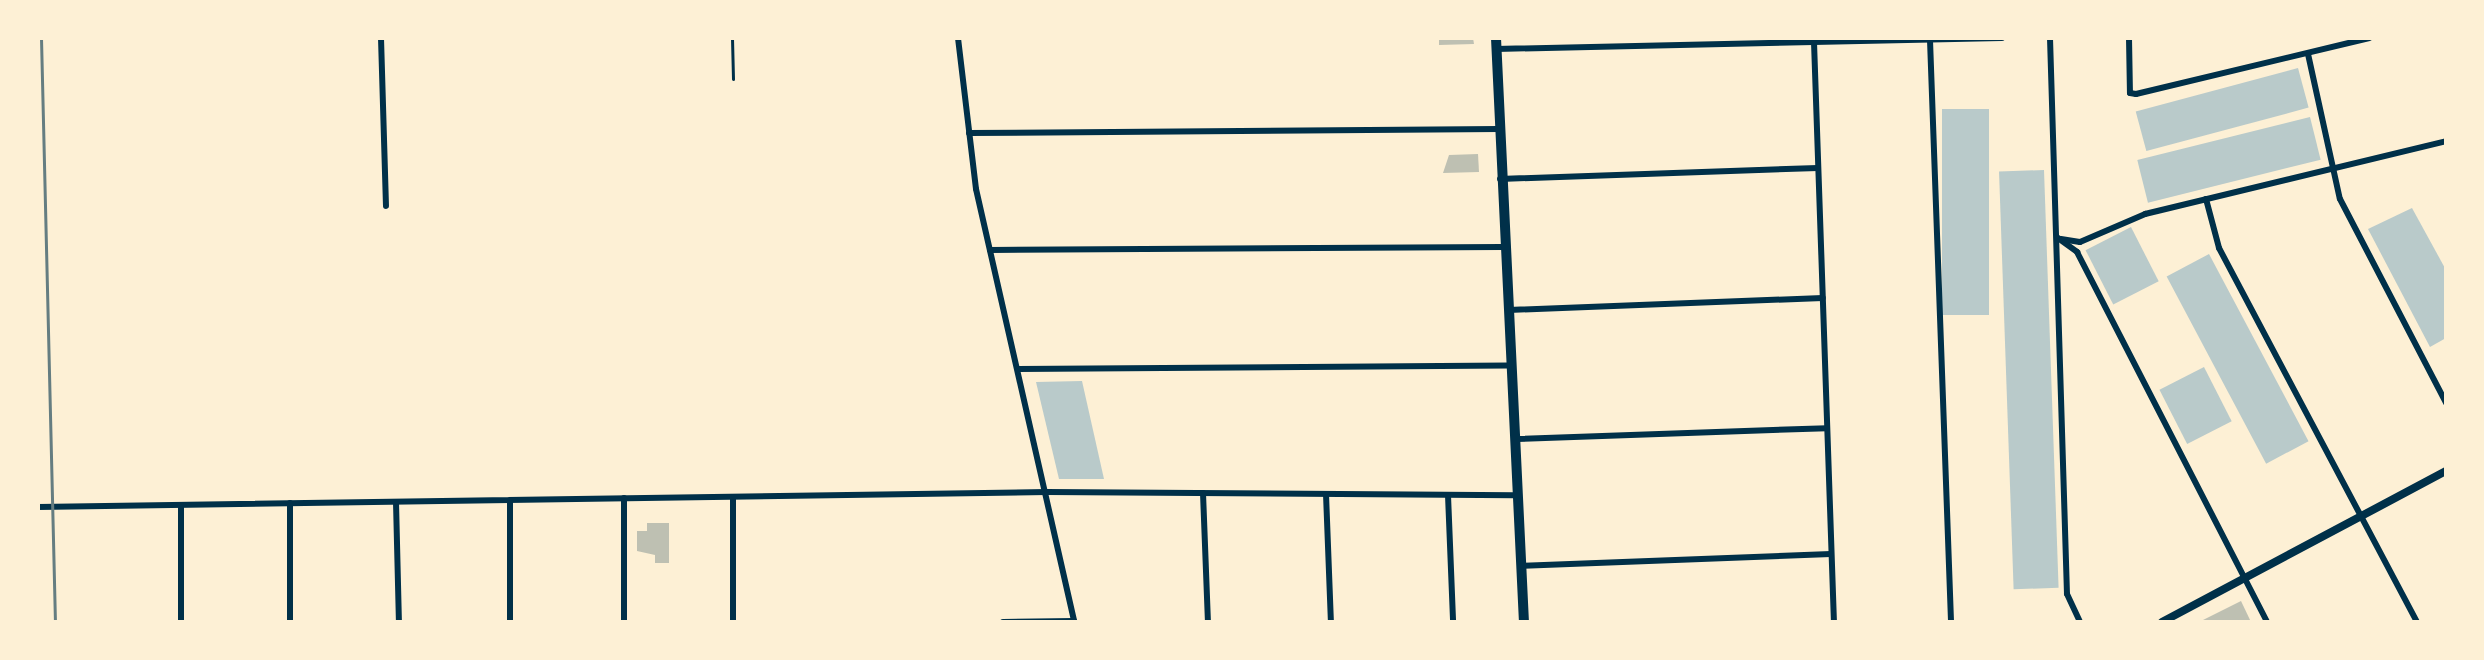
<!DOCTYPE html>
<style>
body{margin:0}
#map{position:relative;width:2484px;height:660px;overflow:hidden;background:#fdf0d5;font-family:Lato,sans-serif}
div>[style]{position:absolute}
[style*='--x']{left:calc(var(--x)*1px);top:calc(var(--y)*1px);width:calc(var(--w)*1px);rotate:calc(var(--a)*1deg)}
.green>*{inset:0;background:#b9caca;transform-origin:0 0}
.building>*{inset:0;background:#bec0b2}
.service>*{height:3px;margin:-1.5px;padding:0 1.5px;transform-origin:1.5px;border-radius:1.5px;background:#003049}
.minor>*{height:6px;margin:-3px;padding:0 3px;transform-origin:3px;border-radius:3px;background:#003049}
.tertiary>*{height:8px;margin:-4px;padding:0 4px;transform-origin:4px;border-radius:4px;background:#003049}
.primary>*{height:10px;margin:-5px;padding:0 5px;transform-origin:5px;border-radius:5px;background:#003049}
.rail>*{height:3px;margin:-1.5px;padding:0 1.5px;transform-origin:1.5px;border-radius:1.5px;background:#657d81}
span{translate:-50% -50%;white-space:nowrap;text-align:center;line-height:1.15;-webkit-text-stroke:6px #fdf0d5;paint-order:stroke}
.frame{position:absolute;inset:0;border:40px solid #fdf0d5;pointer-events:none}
</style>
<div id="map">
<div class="green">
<i style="left:2298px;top:68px;width:41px;height:168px;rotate:75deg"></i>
<i style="left:1942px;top:109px;width:47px;height:206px"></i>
<i style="left:2310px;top:117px;width:44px;height:178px;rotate:76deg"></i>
<i style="left:2044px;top:170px;width:418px;height:45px;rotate:88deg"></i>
<i style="clip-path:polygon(2412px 208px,2446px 270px,2446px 338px,2430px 347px,2368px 229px)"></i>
<i style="left:2131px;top:227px;width:61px;height:51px;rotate:63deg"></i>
<i style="left:2209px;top:254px;width:212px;height:48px;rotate:62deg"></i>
<i style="left:2204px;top:367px;width:61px;height:50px;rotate:63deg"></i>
<i style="clip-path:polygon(1082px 381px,1104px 479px,1059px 479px,1036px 382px)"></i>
</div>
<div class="building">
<i style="clip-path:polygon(1439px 38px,1473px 38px,1474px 44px,1439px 45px)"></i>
<i style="clip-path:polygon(1478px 154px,1479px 172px,1443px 173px,1449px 155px)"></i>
<i style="clip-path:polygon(647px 523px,669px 523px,669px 563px,655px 563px,655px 555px,637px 551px,637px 531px,647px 531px)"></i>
<i style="clip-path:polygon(2241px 601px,2251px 622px,2199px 622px)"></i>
</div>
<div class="service">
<i style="--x:732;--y:38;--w:41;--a:88.6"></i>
</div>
<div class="minor">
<i style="--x:381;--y:38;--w:168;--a:88.3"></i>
<i style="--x:958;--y:38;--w:152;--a:83.2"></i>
<i style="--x:976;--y:189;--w:444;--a:77.2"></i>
<i style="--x:2050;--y:38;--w:556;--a:88.25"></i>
<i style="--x:2067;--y:594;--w:31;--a:65"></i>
<i style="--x:2129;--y:38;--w:55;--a:89"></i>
<i style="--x:2130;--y:93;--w:6;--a:9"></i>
<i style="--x:2136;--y:94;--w:240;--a:-13.5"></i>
<i style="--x:1930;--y:40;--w:582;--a:87.93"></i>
<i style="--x:1814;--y:42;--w:580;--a:88.03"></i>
<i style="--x:1496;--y:49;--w:506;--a:-1.25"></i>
<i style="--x:2308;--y:54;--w:148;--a:77.6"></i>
<i style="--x:2340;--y:199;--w:230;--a:62.5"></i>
<i style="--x:969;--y:133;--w:530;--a:-0.43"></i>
<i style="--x:1500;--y:179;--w:318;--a:-2"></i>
<i style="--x:2206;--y:199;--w:51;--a:75.1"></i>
<i style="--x:2219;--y:248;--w:423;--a:62.1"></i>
<i style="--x:2058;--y:238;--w:24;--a:36"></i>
<i style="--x:2077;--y:252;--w:416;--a:62.8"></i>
<i style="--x:2061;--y:239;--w:19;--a:9"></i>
<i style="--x:2080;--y:242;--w:71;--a:-23.3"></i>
<i style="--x:2145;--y:214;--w:310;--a:-13.6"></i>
<i style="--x:990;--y:250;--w:512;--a:-0.34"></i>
<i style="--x:1509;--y:310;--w:314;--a:-2.2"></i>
<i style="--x:1018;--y:369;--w:490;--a:-0.4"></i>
<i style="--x:1516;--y:439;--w:311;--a:-2"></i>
<i style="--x:1203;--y:493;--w:129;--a:87.8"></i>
<i style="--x:1326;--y:494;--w:128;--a:87.8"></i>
<i style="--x:1448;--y:495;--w:127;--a:87.7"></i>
<i style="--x:733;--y:497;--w:125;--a:90"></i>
<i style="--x:396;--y:502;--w:120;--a:88.6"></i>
<i style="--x:181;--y:505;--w:117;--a:90"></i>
<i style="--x:38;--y:507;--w:1009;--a:-0.85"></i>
<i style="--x:1047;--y:492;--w:468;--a:0.4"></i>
<i style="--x:1520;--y:566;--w:311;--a:-2.2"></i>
<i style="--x:290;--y:622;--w:119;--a:-90"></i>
<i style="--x:510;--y:622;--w:122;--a:-90"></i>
<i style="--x:624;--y:622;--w:124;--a:-90"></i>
<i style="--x:1003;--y:622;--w:71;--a:-0.8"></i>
</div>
<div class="tertiary">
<i style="--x:2162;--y:622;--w:322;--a:-28"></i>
</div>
<div class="primary">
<i style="--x:1496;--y:38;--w:585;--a:87.26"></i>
</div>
<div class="rail">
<i style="--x:41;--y:38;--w:584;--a:88.63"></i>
</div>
<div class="frame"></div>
</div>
